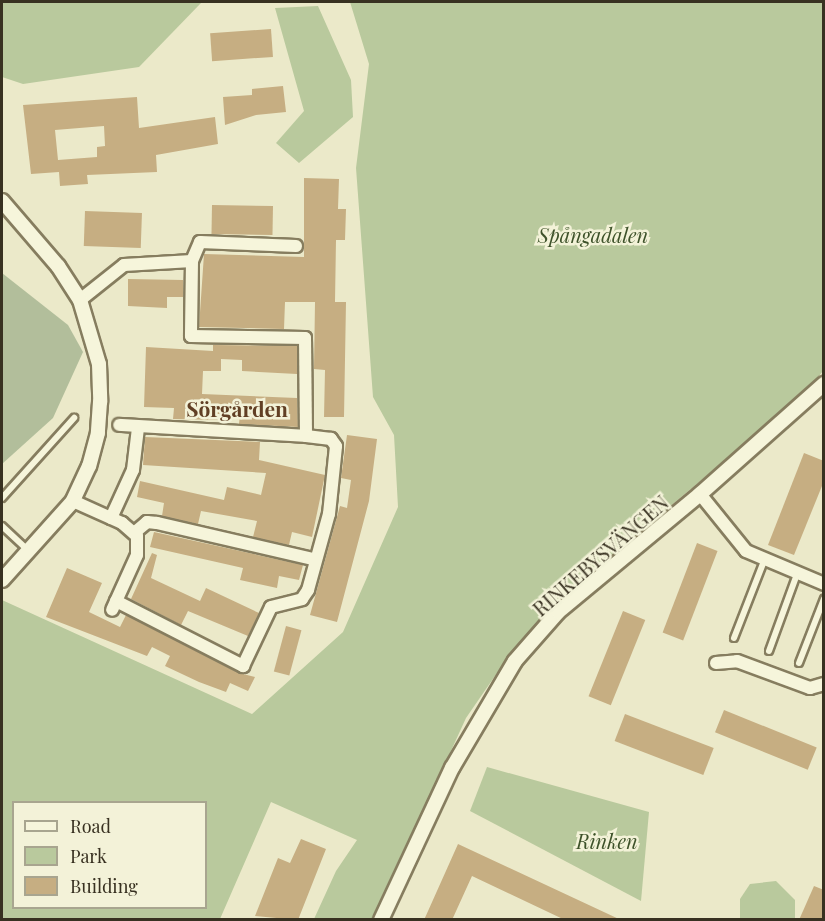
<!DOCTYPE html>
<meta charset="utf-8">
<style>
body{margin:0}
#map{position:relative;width:825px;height:921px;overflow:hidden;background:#ebe9c9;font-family:"Playfair Display",serif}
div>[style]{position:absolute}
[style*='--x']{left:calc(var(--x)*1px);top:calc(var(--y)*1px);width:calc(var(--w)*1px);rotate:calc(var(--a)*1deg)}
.green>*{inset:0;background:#b9c99d}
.cemetery>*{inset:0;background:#b2be9b}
.building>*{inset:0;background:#c6ae82;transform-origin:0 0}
.roads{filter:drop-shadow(2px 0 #867d5f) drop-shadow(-2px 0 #867d5f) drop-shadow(0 2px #867d5f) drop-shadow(0 -2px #867d5f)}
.service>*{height:6px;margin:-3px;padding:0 3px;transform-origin:3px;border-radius:3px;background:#f6f5db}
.minor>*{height:12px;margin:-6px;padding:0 6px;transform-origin:6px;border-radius:6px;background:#f6f5db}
.tertiary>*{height:14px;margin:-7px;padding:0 7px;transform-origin:7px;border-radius:7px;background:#f6f5db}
span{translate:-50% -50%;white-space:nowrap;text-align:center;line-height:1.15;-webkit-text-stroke:5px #f3f2d8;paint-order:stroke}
.park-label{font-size:20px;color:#3e522a;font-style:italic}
.street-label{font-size:20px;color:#383121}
.neighbourhood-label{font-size:21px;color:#613f24;font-weight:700}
.frame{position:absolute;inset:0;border:3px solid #383121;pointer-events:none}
.legend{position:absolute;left:12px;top:801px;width:195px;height:108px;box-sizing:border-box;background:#f3f2d8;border:2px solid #a8a58f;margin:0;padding:8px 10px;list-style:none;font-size:18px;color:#383121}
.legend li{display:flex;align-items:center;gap:12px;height:30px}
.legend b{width:30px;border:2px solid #a8a58f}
</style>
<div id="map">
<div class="green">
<i style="clip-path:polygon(2px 2px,202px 2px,139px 67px,23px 84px,2px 77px)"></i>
<i style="clip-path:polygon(evenodd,350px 2px,823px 2px,823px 371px,801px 397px,572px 588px,508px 657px,466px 718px,374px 919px,314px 919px,336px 871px,357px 840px,271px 802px,220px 919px,2px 920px,2px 600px,252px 714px,343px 632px,398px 507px,394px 435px,373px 397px,356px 168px,369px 64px,350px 2px,14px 802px,206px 802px,206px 908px,14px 908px,14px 802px)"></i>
<i style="clip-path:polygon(318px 6px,351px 80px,353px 117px,299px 163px,276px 143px,304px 111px,275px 8px)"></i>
<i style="clip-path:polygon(487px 767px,649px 812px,641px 901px,470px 811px)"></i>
<i style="clip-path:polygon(776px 881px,795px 900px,795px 919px,740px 919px,740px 899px,750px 884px)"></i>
</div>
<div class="cemetery">
<i style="clip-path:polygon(2px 273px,68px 325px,83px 352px,53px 418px,2px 464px)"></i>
</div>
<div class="building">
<i style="left:271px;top:29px;width:28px;height:61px;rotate:86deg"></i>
<i style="clip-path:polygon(283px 86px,286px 112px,256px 115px,225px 125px,223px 97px,252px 95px,252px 89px)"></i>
<i style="clip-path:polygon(evenodd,137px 97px,139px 128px,215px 117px,218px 144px,156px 155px,157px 172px,87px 175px,88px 184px,60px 186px,59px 172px,31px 174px,23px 105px,137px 97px,104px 126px,105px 146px,97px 147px,97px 157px,58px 160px,55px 130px,104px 126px)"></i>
<i style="clip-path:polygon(304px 178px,339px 179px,338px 209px,346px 209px,345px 240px,336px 240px,335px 302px,346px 302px,344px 417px,324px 417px,325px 370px,314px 369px,315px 302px,285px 302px,284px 329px,199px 327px,204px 254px,304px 257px)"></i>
<i style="left:212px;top:205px;width:61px;height:29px;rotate:1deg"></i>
<i style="left:85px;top:211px;width:57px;height:35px;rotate:2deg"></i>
<i style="clip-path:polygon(128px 279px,183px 280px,183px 297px,167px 297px,167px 308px,128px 306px)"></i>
<i style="clip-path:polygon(213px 345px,297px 346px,297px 374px,242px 371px,242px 360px,221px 359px,221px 371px,203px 371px,202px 394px,297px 398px,298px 427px,239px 424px,240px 414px,220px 413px,219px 420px,173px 419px,174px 408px,144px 407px,146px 347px,213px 351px)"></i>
<i style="clip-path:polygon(347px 435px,377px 439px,369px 501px,337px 622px,310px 615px,340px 506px,347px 508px,351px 480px,341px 478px)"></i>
<i style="clip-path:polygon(145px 437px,260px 442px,259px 460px,325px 475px,312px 537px,292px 532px,289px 545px,253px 537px,257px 521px,201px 511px,198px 524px,162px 516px,164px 503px,137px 497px,140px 481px,224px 500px,227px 487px,261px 495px,266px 473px,143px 465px)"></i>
<i style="clip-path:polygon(804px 453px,824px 461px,824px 481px,794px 555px,768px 545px)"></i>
<i style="clip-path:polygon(154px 532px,303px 565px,299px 580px,279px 576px,277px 588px,240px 580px,243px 568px,150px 547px)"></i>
<i style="left:697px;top:543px;width:22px;height:96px;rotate:21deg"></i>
<i style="clip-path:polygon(152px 553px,157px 555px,151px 578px,200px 601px,206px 588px,259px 613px,248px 636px,188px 611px,181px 625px,131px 599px)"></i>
<i style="clip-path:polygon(67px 568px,102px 583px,89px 612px,120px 627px,126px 615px,239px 673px,255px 677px,248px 691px,230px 683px,226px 692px,199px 682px,165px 666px,170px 656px,152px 647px,147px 656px,46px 617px)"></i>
<i style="left:623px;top:611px;width:24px;height:92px;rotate:22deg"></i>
<i style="left:286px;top:626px;width:16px;height:47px;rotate:15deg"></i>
<i style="left:724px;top:710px;width:100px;height:24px;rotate:22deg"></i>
<i style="left:625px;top:714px;width:95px;height:29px;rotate:21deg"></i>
<i style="clip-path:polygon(301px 839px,326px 849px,298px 920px,255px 916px,278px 858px,290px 863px)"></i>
<i style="clip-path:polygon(458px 844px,621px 920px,565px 920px,472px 876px,452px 920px,424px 920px)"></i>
<i style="clip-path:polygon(814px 886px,824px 890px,824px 914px,821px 920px,799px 920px)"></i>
</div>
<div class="roads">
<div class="service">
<i style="--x:2;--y:498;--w:108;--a:-48"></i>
<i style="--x:2;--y:526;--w:35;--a:43"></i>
<i style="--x:734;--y:638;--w:83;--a:-68.7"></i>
<i style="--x:769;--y:651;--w:82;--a:-70"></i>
<i style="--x:799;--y:663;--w:69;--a:-68.7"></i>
</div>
<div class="minor">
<i style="--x:296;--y:246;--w:96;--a:-177.6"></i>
<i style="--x:200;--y:242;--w:21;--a:113"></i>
<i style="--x:192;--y:261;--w:75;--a:90.8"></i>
<i style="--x:191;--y:336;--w:114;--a:1"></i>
<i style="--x:305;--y:338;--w:98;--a:89.4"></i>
<i style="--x:80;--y:300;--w:56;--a:-38.5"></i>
<i style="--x:124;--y:265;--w:68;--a:-3.4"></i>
<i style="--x:700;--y:494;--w:73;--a:51.1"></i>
<i style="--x:746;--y:551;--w:85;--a:22.9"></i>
<i style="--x:73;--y:501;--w:54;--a:24.2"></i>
<i style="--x:122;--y:523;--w:20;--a:41"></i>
<i style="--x:137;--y:536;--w:19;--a:90"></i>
<i style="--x:137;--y:555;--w:60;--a:114.4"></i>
<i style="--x:111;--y:518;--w:53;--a:-65.4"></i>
<i style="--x:133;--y:470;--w:42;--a:-83.2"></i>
<i style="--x:134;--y:533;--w:17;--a:-40"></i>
<i style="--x:147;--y:522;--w:10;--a:6"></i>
<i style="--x:157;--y:523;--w:160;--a:13"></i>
<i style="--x:116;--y:601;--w:143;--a:27.1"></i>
<i style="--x:243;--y:666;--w:65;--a:-64.6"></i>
<i style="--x:271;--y:607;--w:32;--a:-14"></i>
<i style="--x:302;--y:599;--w:11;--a:-56"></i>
<i style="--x:308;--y:590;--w:79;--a:-74.6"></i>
<i style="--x:329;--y:514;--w:68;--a:-84.1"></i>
<i style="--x:336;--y:446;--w:9;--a:-126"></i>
<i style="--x:331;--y:439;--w:25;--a:-173"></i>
<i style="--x:306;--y:436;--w:187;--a:-176.6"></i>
<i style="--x:716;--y:663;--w:21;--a:-5"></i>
<i style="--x:737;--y:661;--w:78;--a:20.3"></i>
<i style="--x:810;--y:688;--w:15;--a:-16"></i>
</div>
<div class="tertiary">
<i style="--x:2;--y:201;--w:86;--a:49.3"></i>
<i style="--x:58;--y:266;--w:40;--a:57.1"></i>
<i style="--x:80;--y:300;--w:67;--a:73.5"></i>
<i style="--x:99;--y:364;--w:38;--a:88"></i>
<i style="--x:100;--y:402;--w:31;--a:94"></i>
<i style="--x:98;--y:433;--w:34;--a:105"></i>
<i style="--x:89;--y:466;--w:38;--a:115"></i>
<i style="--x:73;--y:501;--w:106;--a:131.9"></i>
<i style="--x:381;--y:920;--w:168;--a:-65"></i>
<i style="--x:452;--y:768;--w:124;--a:-59.5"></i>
<i style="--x:515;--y:661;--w:65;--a:-48.7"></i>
<i style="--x:558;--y:612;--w:185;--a:-39.7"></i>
<i style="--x:700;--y:494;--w:166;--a:-41.6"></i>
</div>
</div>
<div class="park-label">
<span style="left:593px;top:234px">Spångadalen</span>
<span style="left:607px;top:840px">Rinken</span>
</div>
<div class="street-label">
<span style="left:600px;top:555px;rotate:-41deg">RINKEBYSVÄNGEN</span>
</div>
<div class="neighbourhood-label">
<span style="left:237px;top:408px">Sörgården</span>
</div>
<div class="frame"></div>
<ul class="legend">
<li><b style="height:8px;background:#f6f5db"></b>Road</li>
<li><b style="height:16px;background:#b9c99d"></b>Park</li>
<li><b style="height:16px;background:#c6ae82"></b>Building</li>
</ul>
</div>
